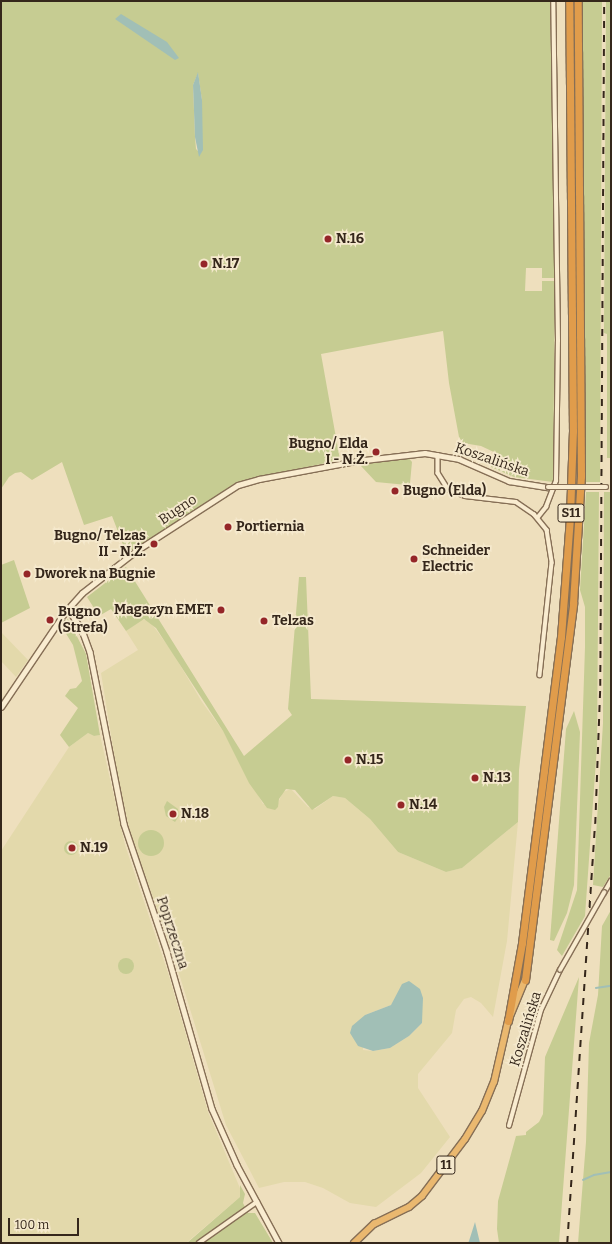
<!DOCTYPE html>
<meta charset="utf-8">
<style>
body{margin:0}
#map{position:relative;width:612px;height:1244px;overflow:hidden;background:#eedfbd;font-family:Bitter,serif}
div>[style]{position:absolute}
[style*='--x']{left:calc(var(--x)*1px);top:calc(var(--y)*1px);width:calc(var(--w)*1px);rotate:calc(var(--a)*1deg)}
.farmland>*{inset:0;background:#e3d9ab}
.green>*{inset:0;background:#c6cc92}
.round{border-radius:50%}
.water>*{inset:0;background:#a1bfb6}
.stream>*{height:1.5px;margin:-0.75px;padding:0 0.75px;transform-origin:0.75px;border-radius:0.75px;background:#a1bfb6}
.roads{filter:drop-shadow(1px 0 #866f56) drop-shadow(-1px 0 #866f56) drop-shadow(0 1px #866f56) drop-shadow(0 -1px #866f56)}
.minor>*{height:3.5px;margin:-1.75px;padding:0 1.75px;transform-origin:1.75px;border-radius:1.75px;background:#f9ecd0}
.tertiary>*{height:4.5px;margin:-2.25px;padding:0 2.25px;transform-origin:2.25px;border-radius:2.25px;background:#f9ecd0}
.trunk>*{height:6px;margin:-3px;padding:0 3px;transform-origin:3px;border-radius:3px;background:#eab86f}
.motorway>*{height:7px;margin:-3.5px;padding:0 3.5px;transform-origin:3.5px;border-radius:3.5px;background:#e09c4b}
.rail>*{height:1.5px;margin-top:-0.75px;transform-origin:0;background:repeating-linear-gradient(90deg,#35271b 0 7px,transparent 0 14px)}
.bridges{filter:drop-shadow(1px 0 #866f56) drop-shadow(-1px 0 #866f56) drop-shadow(0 1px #866f56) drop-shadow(0 -1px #866f56)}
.minor-bridge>*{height:3.5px;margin:-1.75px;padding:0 1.75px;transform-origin:1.75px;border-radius:1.75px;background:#f9ecd0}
.tertiary-bridge>*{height:4.5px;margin:-2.25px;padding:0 2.25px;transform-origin:2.25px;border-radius:2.25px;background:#f9ecd0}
.dots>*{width:11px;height:11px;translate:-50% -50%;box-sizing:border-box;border:2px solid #f5e9cd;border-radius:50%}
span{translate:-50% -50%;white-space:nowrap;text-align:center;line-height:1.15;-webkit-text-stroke:3.5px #f5e9cd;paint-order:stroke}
.shield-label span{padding:1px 3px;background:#f5e9cd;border:1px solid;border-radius:3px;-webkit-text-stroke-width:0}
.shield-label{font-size:13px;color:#35271b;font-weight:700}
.poi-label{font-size:14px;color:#35271b;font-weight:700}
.left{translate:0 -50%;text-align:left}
.right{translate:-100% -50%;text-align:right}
.street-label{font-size:14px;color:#35271b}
.frame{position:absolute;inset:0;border:2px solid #35271b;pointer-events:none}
.scale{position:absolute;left:8px;top:1218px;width:71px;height:18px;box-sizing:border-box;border:2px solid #35271b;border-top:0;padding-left:5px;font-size:12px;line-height:14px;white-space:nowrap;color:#35271b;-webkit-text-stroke:3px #f5e9cd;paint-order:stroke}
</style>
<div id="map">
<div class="farmland">
<i style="clip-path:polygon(evenodd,141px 620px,148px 620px,151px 623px,171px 650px,202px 702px,223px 731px,263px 804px,278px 803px,283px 792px,291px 789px,308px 807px,315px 809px,333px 796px,345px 798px,370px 819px,398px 852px,446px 872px,462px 868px,518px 822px,507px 941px,493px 1017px,481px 1003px,471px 997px,464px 999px,456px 1010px,452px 1033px,418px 1074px,418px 1088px,450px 1137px,421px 1173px,376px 1207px,350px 1203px,323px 1188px,305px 1182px,284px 1182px,259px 1188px,226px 1125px,172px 951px,131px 836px,118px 778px,101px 673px,138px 650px,126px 631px,141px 620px,391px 1005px,422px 1023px,409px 1036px,390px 1048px,373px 1051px,363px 1050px,365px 1015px,391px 1005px)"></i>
<i style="clip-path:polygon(1px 632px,28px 660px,16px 677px,1px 661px)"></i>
<i style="clip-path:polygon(88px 733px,94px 736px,100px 735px,125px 845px,169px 976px,208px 1112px,242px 1193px,240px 1197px,186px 1243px,1px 1243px,1px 851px,69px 747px)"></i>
</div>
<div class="green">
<i style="clip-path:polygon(evenodd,1px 1px,550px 1px,555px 278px,542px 278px,542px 268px,526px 268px,525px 291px,542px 291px,542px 281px,555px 281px,553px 482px,514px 477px,491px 467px,496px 453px,481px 446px,463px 443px,459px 437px,449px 383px,443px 331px,321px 354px,340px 460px,237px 482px,127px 555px,112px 516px,84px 525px,62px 462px,32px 480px,21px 472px,15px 473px,9px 477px,1px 489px,1px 1px,198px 73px,202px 100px,201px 154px,196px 149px,195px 137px,193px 85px,198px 73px)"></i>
<i style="clip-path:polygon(582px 1px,602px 1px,600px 482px,585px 482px)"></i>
<i style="clip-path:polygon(606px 1px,611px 1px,611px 458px,607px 458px,607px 334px,604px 333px)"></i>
<i style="clip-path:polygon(407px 456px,412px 462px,410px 483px,407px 485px,376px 482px,361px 466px,363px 463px)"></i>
<i style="clip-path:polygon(586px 492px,599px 492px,597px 746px,585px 916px,562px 956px,557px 950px,577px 890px,585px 647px,585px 607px,580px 590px)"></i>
<i style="clip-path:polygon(604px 492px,611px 492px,611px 874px,603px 887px,593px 885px,603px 723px)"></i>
<i style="clip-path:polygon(14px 560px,30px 608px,1px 623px,1px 565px)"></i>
<i style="clip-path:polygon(126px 567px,244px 756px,292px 715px,288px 709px,299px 577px,306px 577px,311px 699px,526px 706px,519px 770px,518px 822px,462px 868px,446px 872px,398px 852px,370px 819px,345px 798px,333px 796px,312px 810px,295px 790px,286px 789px,279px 799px,278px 807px,275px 810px,267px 808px,249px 783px,223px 731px,156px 628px,144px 619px,126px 631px,111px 609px,99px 616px,87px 597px)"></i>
<i style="clip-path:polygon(68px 619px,86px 654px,100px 735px,94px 736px,88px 733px,69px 747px,60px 735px,78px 708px,65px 696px,70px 689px,76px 688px,82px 681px,73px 645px,62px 627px,63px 621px)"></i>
<i style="clip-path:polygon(574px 711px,580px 732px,574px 885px,567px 913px,554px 941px,550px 940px,566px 729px)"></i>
<i style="clip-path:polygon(167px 801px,178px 809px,179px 816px,175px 822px,166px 816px,164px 807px)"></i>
<i class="round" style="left:138px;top:830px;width:26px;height:26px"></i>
<i class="round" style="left:64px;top:841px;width:14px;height:14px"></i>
<i style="clip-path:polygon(611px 910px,611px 1243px,578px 1243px,586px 1142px,589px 1043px,598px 995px,602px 926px)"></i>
<i class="round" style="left:118px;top:958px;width:16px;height:16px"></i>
<i style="clip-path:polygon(579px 977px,559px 1243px,499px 1243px,497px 1229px,498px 1201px,516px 1136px,526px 1135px,526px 1132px,539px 1122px,543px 1114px,545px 1057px)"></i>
<i style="clip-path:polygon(240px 1185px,245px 1194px,243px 1203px,248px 1213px,255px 1213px,273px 1243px,187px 1243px,240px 1197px)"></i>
</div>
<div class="water">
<i style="clip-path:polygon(121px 14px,167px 42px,179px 58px,175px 60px,115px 19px)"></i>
<i style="clip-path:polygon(198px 72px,202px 100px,203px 150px,199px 157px,195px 137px,193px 85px)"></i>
<i style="clip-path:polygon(409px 981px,420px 989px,423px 998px,422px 1023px,409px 1036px,390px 1048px,373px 1051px,358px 1046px,350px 1033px,352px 1026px,365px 1015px,391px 1005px,402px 984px)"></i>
<i style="clip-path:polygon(475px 1222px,480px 1243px,468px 1243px,469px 1241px)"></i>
</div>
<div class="stream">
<i style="--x:596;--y:988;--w:15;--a:-8"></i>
<i style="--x:583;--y:1180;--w:12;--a:-24"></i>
<i style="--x:594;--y:1175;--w:17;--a:-10"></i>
</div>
<div class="roads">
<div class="minor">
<i style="--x:438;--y:455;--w:18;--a:90"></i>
<i style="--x:438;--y:473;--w:19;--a:58"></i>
<i style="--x:448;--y:489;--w:18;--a:22"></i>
<i style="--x:465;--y:496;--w:51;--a:6.7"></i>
<i style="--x:516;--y:502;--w:22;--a:34"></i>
<i style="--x:534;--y:514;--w:21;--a:51"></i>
<i style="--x:547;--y:530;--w:33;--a:81"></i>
<i style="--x:552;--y:563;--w:113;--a:96.1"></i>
<i style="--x:538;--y:517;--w:13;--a:-51"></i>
<i style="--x:546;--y:507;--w:28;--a:-69"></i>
<i style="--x:556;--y:481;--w:140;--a:-89.2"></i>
<i style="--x:558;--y:341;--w:340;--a:-90.8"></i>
<i style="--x:604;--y:893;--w:14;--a:-60"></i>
<i style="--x:509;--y:1126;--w:120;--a:-74.6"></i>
<i style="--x:541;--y:1010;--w:44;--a:-64.6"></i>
<i style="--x:199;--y:1243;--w:71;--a:-35.3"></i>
</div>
<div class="tertiary">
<i style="--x:68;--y:608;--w:26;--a:58"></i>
<i style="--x:82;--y:630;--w:23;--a:70"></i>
<i style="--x:90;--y:652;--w:175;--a:78.8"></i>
<i style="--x:124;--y:824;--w:135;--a:71.4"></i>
<i style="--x:167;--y:952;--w:163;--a:74"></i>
<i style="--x:212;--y:1109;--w:61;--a:65.9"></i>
<i style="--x:237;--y:1165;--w:89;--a:61.7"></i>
<i style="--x:1;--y:707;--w:115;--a:-56"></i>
<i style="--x:65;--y:612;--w:25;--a:-48"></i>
<i style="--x:82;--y:593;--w:68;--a:-37.9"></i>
<i style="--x:136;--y:551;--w:121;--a:-32.9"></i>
<i style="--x:238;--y:485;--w:22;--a:-16"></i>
<i style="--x:259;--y:479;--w:99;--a:-10.5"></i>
<i style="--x:356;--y:461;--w:69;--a:-6.6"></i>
<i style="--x:425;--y:453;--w:35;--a:10"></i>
<i style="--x:459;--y:459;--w:55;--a:23.7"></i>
<i style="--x:509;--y:481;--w:39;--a:9"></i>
</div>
<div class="trunk">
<i style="--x:354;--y:1243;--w:28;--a:-44"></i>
<i style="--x:374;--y:1224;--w:39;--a:-26"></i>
<i style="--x:409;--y:1207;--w:17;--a:-40"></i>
<i style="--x:422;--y:1196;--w:71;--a:-53"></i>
<i style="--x:465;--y:1139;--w:33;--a:-59"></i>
<i style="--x:482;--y:1111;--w:31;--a:-68"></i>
<i style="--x:494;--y:1082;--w:63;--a:-77.1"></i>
<i style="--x:508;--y:1021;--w:44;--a:-67.5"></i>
</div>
<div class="motorway">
<i style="--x:525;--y:980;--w:380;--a:-82.7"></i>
<i style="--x:573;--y:603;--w:127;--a:-86.4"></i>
<i style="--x:581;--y:476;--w:475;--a:-90.4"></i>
<i style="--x:508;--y:1021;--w:79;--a:-79.8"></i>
<i style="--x:522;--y:943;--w:173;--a:-82.7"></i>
<i style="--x:544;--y:771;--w:135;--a:-82.8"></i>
<i style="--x:561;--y:637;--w:121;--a:-85.7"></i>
<i style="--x:570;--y:516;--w:85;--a:-88"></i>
<i style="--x:573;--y:431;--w:430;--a:-90.5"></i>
</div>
</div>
<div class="rail">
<i style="--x:567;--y:1243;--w:420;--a:-86.2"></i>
<i style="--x:595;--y:824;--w:138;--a:-87.9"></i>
<i style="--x:600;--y:686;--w:685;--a:-89.67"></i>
</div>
<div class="bridges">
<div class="minor-bridge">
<i style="--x:560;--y:970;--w:89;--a:-60.3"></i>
</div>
<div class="tertiary-bridge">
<i style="--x:548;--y:487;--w:58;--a:0"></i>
</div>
</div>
<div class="dots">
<i style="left:328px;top:239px;background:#952628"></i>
<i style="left:204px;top:264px;background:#952628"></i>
<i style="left:376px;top:452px;background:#952628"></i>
<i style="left:395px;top:491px;background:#952628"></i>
<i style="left:228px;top:527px;background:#952628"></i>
<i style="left:154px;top:544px;background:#952628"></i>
<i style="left:414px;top:559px;background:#952628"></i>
<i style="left:27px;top:574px;background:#952628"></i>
<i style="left:221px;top:610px;background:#952628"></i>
<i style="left:50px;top:620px;background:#952628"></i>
<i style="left:264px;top:621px;background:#952628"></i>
<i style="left:348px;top:760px;background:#952628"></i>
<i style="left:475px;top:778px;background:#952628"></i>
<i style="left:401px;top:805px;background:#952628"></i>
<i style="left:173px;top:814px;background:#952628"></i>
<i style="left:72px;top:848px;background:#952628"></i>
</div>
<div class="shield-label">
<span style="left:571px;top:513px">S11</span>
<span style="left:446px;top:1165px">11</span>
</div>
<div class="poi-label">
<span class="left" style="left:336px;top:239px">N.16</span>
<span class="left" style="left:212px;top:264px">N.17</span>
<span class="right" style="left:368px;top:452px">Bugno/ Elda<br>I - N.Ż.</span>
<span class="left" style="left:403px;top:491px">Bugno (Elda)</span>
<span class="left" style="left:236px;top:527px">Portiernia</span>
<span class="right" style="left:146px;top:544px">Bugno/ Telzas<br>II - N.Ż.</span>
<span class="left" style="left:422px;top:559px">Schneider<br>Electric</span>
<span class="left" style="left:35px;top:574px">Dworek na Bugnie</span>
<span class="right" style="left:213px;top:610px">Magazyn EMET</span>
<span class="left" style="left:58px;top:620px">Bugno<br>(Strefa)</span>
<span class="left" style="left:272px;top:621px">Telzas</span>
<span class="left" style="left:356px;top:760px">N.15</span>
<span class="left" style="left:483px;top:778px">N.13</span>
<span class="left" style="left:409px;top:805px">N.14</span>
<span class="left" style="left:181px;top:814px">N.18</span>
<span class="left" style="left:80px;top:848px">N.19</span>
</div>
<div class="street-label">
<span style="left:492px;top:460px;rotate:19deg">Koszalińska</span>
<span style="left:178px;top:510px;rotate:-34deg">Bugno</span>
<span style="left:172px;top:933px;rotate:72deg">Poprzeczna</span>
<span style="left:526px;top:1029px;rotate:-73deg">Koszalińska</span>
</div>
<div class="frame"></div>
<div class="scale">100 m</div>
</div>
